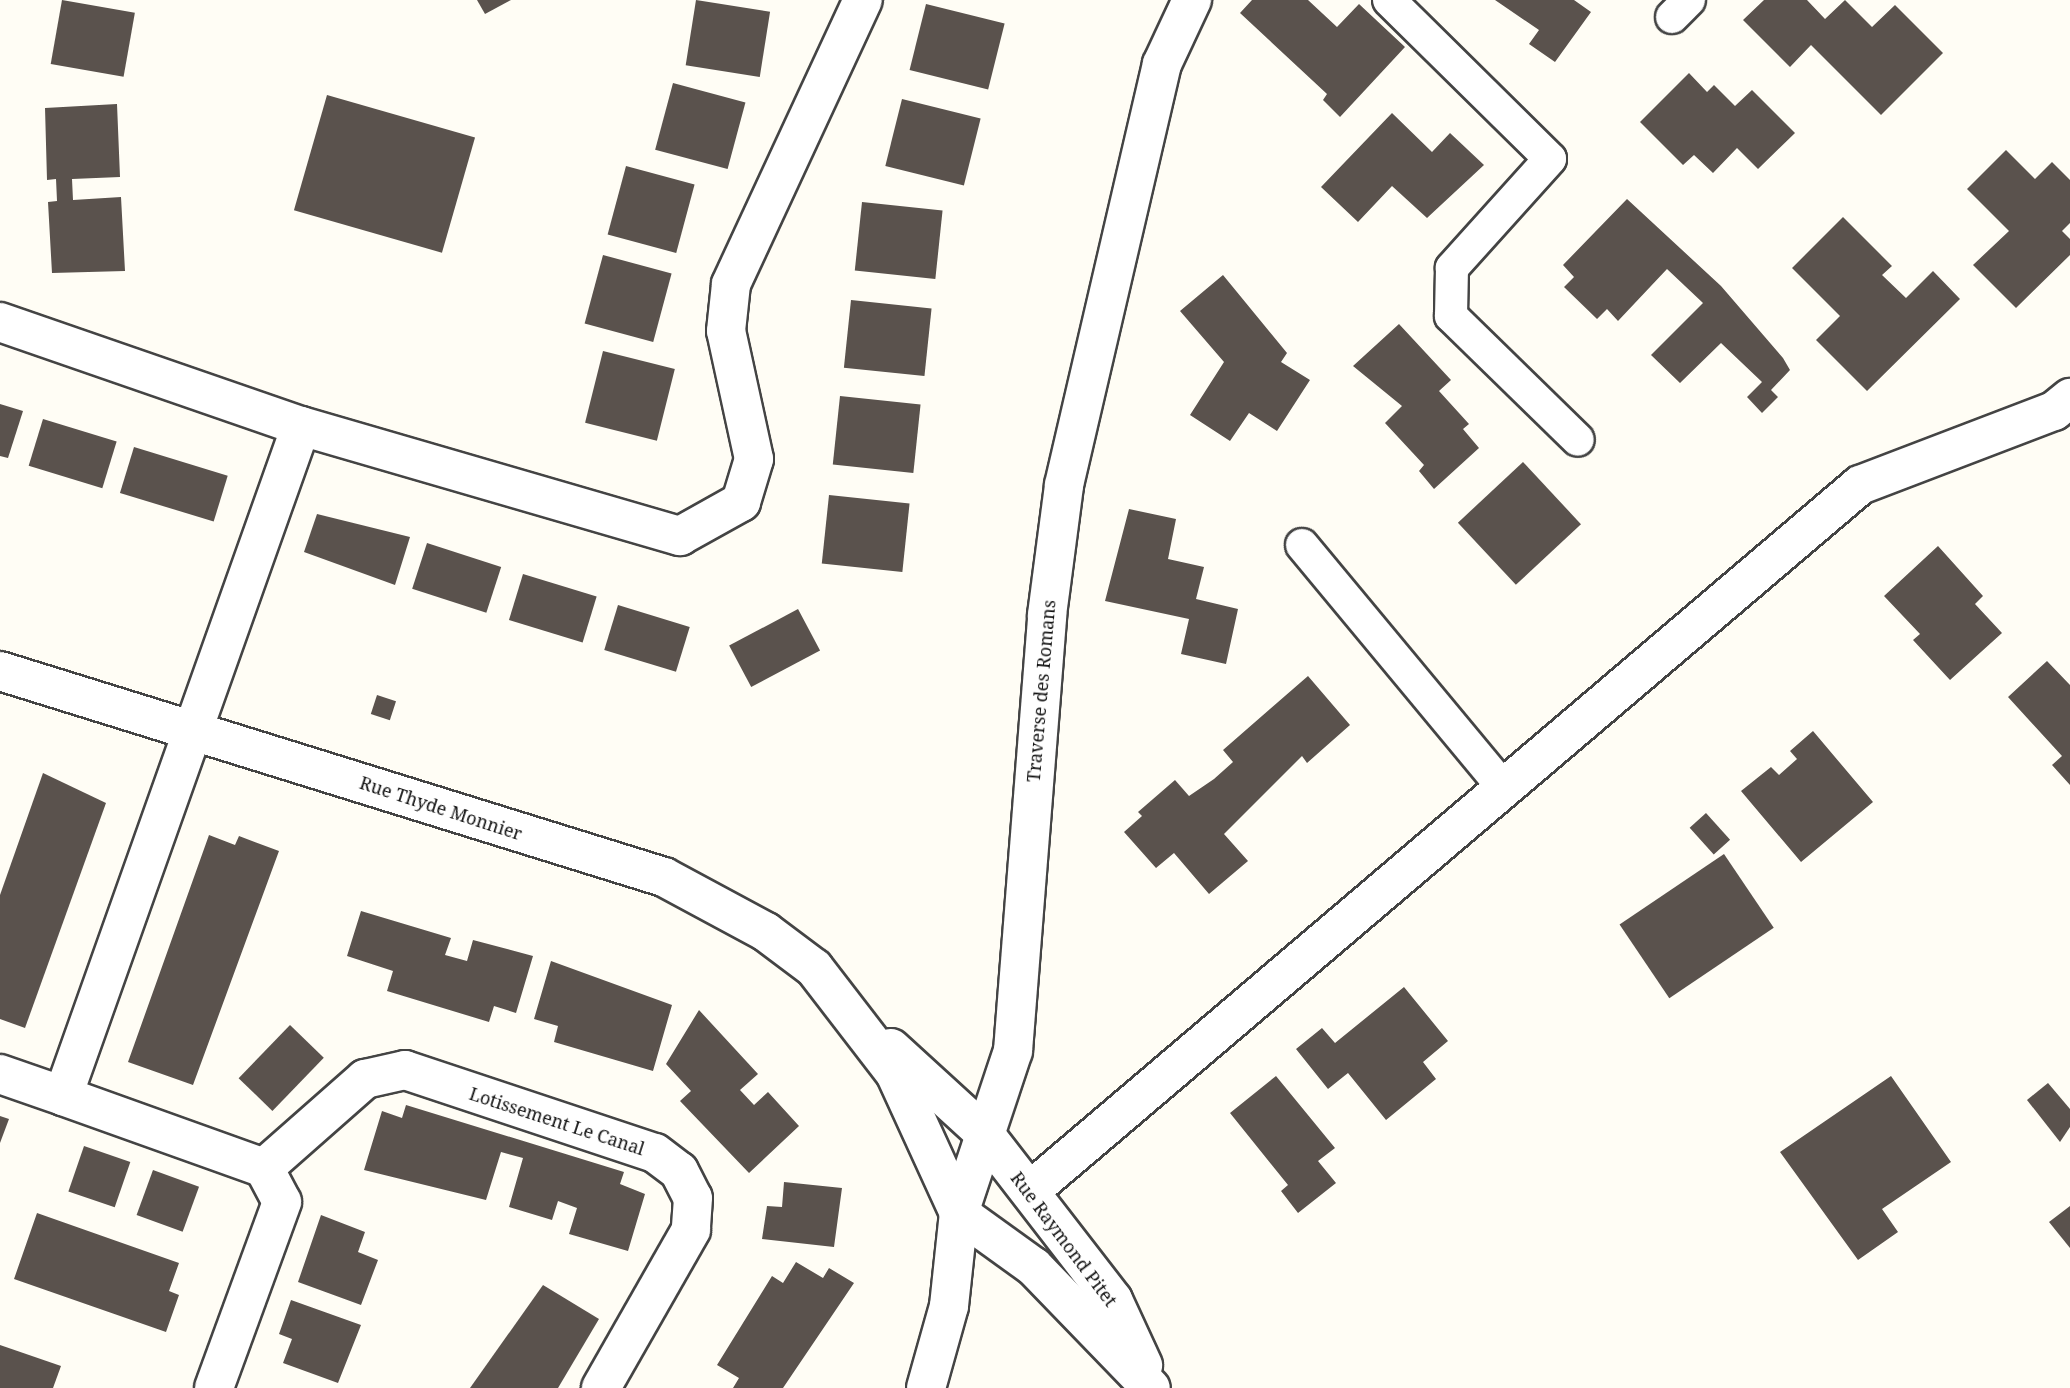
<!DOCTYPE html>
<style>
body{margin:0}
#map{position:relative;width:2070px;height:1388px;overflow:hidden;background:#fffdf5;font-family:"Noto Serif",serif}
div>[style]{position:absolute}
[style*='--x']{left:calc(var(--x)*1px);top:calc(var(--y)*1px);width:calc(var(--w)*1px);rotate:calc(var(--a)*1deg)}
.building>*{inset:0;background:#5a524d;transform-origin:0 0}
.roads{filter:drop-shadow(2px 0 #444) drop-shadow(-2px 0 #444) drop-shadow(0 2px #444) drop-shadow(0 -2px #444)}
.service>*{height:32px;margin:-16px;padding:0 16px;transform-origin:16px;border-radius:16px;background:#fff}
.minor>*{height:38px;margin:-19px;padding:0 19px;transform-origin:19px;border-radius:19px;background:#fff}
span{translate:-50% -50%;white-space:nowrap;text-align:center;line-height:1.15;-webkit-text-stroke:7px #fff;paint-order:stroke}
.street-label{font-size:18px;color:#111}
</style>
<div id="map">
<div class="building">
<i style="left:62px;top:0;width:74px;height:65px;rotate:10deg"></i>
<i style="clip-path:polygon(477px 0,511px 0,485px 14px)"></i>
<i style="left:696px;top:0;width:75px;height:66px;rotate:9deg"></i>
<i style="clip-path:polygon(1252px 0,1308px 0,1337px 27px,1359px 4px,1405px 47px,1340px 117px,1323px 100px,1327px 94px,1240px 13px)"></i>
<i style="clip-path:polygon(1495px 0,1574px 0,1591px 12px,1555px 62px,1529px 44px,1539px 30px)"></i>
<i style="clip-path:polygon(1764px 0,1807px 0,1825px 19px,1845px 0,1872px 27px,1895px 5px,1943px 53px,1881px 115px,1811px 45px,1790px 67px,1743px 20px)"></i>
<i style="left:926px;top:4px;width:81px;height:68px;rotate:14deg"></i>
<i style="clip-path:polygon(1689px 73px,1707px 92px,1714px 85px,1735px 106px,1752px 90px,1795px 133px,1758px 169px,1737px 148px,1713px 173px,1694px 155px,1683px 165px,1640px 122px)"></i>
<i style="left:673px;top:83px;width:75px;height:69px;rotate:15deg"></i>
<i style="left:327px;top:95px;width:154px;height:120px;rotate:16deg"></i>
<i style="left:902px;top:99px;width:81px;height:69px;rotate:14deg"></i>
<i style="clip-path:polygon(117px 104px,120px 177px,72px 179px,73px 200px,121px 197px,125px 271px,52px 273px,48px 202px,57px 201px,56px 179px,47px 180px,45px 108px)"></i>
<i style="clip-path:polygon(1392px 113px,1432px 152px,1450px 133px,1484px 165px,1427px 218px,1392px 186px,1358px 222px,1321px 187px)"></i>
<i style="clip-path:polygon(2006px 150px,2035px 179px,2052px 162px,2070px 180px,2070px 223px,2062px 231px,2070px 239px,2070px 255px,2016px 308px,1973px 265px,2009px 231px,1967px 189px)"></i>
<i style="left:626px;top:166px;width:71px;height:71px;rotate:15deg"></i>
<i style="clip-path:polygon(1627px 199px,1721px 286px,1783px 358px,1790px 370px,1771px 390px,1778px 397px,1762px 413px,1747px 397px,1762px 382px,1721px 343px,1680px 383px,1651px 355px,1703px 303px,1667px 269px,1618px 321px,1607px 309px,1597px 319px,1564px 287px,1574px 277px,1563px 265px)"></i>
<i style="left:862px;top:202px;width:81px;height:69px;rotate:6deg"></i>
<i style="clip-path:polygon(1843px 217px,1892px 266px,1882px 275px,1906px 298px,1933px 271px,1960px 299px,1867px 391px,1816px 340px,1840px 316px,1792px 268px)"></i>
<i style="left:603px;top:255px;width:71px;height:71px;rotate:15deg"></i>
<i style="clip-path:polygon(1223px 275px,1287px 353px,1281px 362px,1310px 380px,1277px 431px,1249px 413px,1230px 441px,1190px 415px,1224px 362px,1180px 311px)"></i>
<i style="left:851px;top:300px;width:81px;height:68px;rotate:6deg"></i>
<i style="clip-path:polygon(1399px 324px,1451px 380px,1439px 391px,1469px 424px,1463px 429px,1479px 448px,1434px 489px,1419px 471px,1424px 465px,1385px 423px,1402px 406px,1353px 366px)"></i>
<i style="left:603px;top:351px;width:74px;height:74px;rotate:14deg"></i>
<i style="left:840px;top:396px;width:81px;height:69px;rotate:6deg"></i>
<i style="clip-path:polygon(0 404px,23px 411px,8px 458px,0 456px)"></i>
<i style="left:43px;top:419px;width:77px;height:49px;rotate:17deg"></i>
<i style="left:134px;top:447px;width:98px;height:48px;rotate:17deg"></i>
<i style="left:1523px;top:462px;width:85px;height:89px;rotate:47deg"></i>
<i style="left:829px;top:495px;width:81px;height:69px;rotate:6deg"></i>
<i style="clip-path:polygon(1129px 509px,1176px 519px,1168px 559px,1204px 567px,1196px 599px,1238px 609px,1226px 664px,1181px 654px,1189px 619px,1105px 601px)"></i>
<i style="clip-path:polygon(317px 514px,410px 537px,395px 585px,304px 552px)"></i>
<i style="left:427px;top:543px;width:78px;height:48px;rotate:18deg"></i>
<i style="clip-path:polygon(1938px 546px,1983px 596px,1975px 604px,2002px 633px,1950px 680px,1913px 640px,1920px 634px,1884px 596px)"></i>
<i style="left:523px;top:574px;width:77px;height:48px;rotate:17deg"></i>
<i style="left:618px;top:605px;width:75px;height:47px;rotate:17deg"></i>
<i style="left:798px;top:609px;width:47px;height:78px;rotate:62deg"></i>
<i style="clip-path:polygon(2047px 661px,2070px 685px,2070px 785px,2052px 765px,2062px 756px,2008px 697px)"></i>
<i style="clip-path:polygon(1308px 676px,1350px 725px,1307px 763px,1302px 756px,1224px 834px,1248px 861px,1209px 894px,1174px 853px,1156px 868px,1124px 832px,1142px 816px,1138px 812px,1175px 780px,1189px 796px,1214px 779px,1233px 762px,1223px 750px)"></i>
<i style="left:377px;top:695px;width:20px;height:20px;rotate:18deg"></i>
<i style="clip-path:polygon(1813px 731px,1873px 802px,1801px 862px,1741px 791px,1771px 767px,1779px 775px,1797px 759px,1790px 751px)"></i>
<i style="clip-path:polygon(43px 773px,106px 803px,25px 1028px,0 1019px,0 895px)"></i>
<i style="left:1706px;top:813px;width:36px;height:22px;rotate:48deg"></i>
<i style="clip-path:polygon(209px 835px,235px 845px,239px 836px,279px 851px,193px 1085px,128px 1062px)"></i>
<i style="left:1724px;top:854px;width:89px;height:126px;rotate:56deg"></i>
<i style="clip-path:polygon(361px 911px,451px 938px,445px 955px,467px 961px,473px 940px,533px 956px,516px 1013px,494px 1006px,489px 1022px,387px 991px,393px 971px,347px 956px)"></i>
<i style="clip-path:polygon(551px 961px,672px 1005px,653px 1071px,554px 1042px,558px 1026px,534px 1019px)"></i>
<i style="clip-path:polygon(1404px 987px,1448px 1041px,1423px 1062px,1436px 1079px,1386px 1120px,1348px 1073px,1328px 1089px,1296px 1049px,1322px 1028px,1335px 1043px)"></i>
<i style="clip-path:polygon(699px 1010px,758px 1074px,740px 1090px,754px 1105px,768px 1092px,799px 1126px,749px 1173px,680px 1101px,691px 1091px,666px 1064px)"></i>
<i style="left:290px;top:1025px;width:47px;height:74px;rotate:44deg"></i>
<i style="clip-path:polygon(1276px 1076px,1335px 1148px,1318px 1161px,1336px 1183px,1298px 1213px,1281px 1191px,1288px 1185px,1230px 1113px)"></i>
<i style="clip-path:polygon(1891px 1076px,1951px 1162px,1882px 1209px,1898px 1232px,1858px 1260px,1780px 1152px)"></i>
<i style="clip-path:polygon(2048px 1083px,2070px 1109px,2070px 1127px,2060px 1142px,2027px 1100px)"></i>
<i style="clip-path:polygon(406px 1105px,624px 1172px,620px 1184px,645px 1194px,628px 1251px,569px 1234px,577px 1208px,558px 1201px,552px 1220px,509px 1207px,523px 1158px,501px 1152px,486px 1200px,364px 1170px,382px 1111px,402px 1118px)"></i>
<i style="clip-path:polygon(0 1116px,9px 1119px,0 1143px)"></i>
<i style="left:84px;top:1146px;width:49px;height:48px;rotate:19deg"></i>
<i style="left:153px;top:1170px;width:49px;height:48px;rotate:20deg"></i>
<i style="clip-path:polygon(784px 1182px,842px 1188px,834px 1247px,762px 1239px,767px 1206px,782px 1207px)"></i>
<i style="clip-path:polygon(2070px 1206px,2070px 1248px,2049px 1222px)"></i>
<i style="clip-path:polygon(37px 1213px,179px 1263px,169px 1291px,179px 1295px,166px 1332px,14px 1279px)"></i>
<i style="clip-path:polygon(321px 1215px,365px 1232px,358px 1252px,378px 1260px,361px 1305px,298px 1282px)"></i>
<i style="clip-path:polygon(796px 1262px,823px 1278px,829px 1268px,854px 1283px,783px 1388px,733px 1388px,739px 1378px,717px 1365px,772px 1276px,783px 1283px)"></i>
<i style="clip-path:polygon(543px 1285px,599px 1319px,558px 1388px,470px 1388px)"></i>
<i style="clip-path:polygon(291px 1300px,361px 1325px,338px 1383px,283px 1363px,292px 1339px,279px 1334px)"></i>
<i style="clip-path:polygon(0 1345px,61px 1366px,53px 1388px,0 1388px)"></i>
</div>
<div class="roads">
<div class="service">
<i style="--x:1389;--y:0;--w:226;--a:44.6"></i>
<i style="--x:1550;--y:159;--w:147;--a:132"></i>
<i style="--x:1452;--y:268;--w:48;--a:91.2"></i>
<i style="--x:1451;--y:316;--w:177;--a:44.3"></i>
<i style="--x:1672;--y:17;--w:24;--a:-45"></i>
<i style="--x:1302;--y:545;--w:315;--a:50.3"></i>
</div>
<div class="minor">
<i style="--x:0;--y:322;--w:318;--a:19.1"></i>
<i style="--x:0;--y:671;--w:695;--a:17.24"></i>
<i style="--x:664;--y:877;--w:116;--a:28.3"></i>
<i style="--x:766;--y:932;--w:60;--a:36.9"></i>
<i style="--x:814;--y:968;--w:133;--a:52.4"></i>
<i style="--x:895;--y:1073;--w:154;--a:65.4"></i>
<i style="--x:959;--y:1213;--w:92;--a:35.8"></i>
<i style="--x:1034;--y:1267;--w:168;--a:46"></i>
<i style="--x:891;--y:1048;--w:126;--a:42.4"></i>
<i style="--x:984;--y:1133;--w:211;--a:52.3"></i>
<i style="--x:1113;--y:1300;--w:72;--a:65.2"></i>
<i style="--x:0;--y:1074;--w:67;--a:19.2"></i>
<i style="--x:63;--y:1096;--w:711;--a:-70.44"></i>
<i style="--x:301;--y:426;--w:395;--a:16.2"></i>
<i style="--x:680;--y:536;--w:70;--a:-29.1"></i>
<i style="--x:741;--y:502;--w:45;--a:-73.2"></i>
<i style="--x:754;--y:459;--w:131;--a:-102.3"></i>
<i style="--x:726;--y:331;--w:47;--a:-83.9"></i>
<i style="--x:731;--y:284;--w:313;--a:-65.1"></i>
<i style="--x:63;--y:1096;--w:214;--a:19.7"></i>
<i style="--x:264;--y:1168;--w:38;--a:62"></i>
<i style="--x:282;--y:1202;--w:198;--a:110.1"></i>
<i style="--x:264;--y:1168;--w:135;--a:-41.4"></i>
<i style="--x:365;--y:1079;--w:41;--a:-12.7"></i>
<i style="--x:405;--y:1070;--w:263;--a:18.4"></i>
<i style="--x:655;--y:1153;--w:30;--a:37"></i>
<i style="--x:679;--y:1171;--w:30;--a:63"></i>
<i style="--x:693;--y:1198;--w:32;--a:94"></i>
<i style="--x:691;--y:1230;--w:182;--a:119.7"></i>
<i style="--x:1030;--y:1191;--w:1090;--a:-40.38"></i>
<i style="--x:1860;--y:485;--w:208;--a:-20.9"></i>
<i style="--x:2054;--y:411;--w:21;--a:-39"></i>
<i style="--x:926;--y:1388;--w:85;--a:-74.3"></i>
<i style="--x:949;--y:1306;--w:94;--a:-83.9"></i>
<i style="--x:959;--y:1213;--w:171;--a:-71.6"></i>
<i style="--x:1013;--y:1051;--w:437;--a:-85.5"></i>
<i style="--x:1047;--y:615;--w:131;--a:-82.5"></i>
<i style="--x:1064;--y:485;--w:432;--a:-76.9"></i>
<i style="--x:1162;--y:64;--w:71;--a:-64.9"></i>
</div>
</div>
<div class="street-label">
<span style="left:1041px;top:691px;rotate:-85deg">Traverse des Romans</span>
<span style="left:441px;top:808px;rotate:18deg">Rue Thyde Monnier</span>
<span style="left:557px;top:1121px;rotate:18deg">Lotissement Le Canal</span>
<span style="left:1064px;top:1239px;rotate:53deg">Rue Raymond Pitet</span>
</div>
</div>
